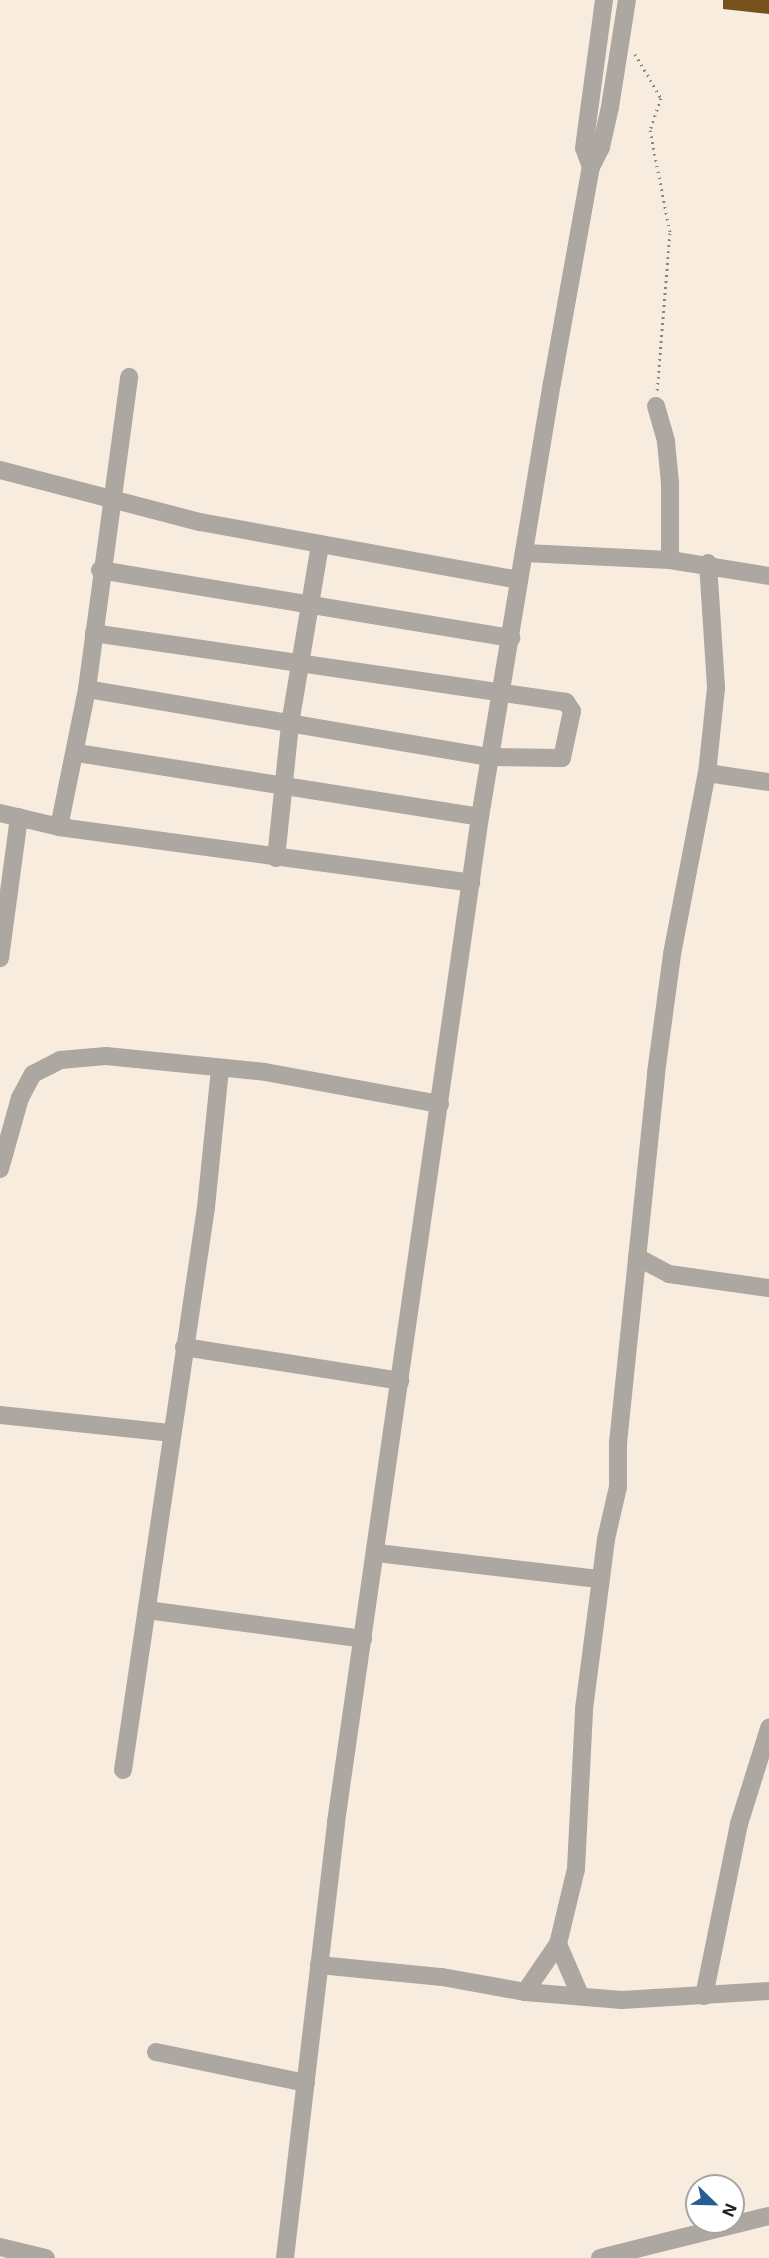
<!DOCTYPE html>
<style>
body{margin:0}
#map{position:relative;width:769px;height:2258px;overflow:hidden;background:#f8ecdf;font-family:Inter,sans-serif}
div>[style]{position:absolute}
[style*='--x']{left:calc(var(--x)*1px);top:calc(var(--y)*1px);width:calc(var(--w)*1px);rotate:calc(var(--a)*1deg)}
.building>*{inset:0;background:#76511d}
.path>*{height:3px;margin-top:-1.5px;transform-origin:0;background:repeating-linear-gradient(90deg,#8d857c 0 1.5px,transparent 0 6px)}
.minor>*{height:18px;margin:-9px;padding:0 9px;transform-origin:9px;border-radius:9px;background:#aca7a1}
span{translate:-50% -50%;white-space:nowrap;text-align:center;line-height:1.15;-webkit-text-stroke:6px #fff;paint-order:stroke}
.north{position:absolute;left:685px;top:2174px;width:60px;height:60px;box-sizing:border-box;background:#fff;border:2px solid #a7a5a3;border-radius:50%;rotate:113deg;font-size:16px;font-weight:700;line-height:24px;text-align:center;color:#221e19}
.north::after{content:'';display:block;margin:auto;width:21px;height:27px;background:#255d95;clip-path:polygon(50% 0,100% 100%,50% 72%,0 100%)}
</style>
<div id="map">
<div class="building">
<i style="clip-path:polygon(723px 0,769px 0,769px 14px,723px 9px)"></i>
</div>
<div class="path">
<i style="--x:635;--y:54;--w:51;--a:59.4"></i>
<i style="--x:661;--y:98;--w:34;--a:109"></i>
<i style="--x:650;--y:130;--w:105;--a:79"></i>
<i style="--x:670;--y:233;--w:158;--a:94.7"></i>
</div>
<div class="minor">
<i style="--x:591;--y:167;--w:20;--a:-110"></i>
<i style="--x:584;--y:148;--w:149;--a:-82.3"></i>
<i style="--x:656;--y:406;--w:37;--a:74"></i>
<i style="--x:666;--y:442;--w:41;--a:84.4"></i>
<i style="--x:670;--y:483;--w:77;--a:90"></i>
<i style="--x:0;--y:470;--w:207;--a:14.6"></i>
<i style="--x:200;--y:522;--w:324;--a:10.3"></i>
<i style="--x:525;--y:553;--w:145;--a:2.8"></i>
<i style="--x:670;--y:560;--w:100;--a:9.2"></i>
<i style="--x:708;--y:563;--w:125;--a:86.3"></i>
<i style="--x:716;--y:688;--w:85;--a:96"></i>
<i style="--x:707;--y:773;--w:63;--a:8.3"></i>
<i style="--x:100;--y:570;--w:417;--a:9.4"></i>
<i style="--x:87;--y:689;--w:408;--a:9.6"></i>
<i style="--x:489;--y:757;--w:73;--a:0.8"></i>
<i style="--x:562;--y:758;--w:48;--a:-78"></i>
<i style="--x:572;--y:711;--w:11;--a:-124"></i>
<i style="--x:566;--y:702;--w:477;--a:-171.7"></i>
<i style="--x:77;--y:753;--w:408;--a:9"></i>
<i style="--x:0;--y:813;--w:61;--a:13.3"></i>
<i style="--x:59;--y:827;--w:416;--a:7.7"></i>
<i style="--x:59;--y:827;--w:141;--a:-78.5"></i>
<i style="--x:87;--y:689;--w:315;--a:-82.3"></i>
<i style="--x:276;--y:858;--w:135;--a:-84"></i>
<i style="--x:290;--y:724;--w:182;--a:-80.5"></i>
<i style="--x:0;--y:958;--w:142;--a:-82.3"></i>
<i style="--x:0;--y:1169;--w:74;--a:-74.3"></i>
<i style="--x:20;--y:1098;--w:27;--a:-62"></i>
<i style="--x:33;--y:1074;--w:30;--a:-27"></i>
<i style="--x:60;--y:1060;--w:46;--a:-5"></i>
<i style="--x:106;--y:1056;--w:160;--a:5.7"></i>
<i style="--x:265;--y:1072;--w:178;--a:10.4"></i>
<i style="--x:637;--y:1257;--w:36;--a:28"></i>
<i style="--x:669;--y:1274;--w:101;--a:8"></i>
<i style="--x:184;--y:1347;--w:219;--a:8.9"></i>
<i style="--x:0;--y:1415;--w:171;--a:6"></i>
<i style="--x:377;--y:1553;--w:225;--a:6.7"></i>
<i style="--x:147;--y:1610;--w:218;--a:7.6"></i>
<i style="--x:123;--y:1770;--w:569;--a:-81.61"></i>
<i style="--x:206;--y:1207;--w:139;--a:-84.2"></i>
<i style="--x:558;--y:1944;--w:56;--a:66.7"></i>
<i style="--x:319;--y:1965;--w:124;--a:5.6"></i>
<i style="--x:442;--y:1977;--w:84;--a:10.2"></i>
<i style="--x:525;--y:1992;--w:97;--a:4.7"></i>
<i style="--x:622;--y:2000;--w:147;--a:-3.5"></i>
<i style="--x:525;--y:1992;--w:58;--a:-55.5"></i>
<i style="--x:558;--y:1944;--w:77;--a:-76.5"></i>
<i style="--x:576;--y:1869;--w:160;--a:-87.1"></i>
<i style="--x:584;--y:1709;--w:171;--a:-82.6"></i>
<i style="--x:606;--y:1539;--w:53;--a:-77"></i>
<i style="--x:618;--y:1487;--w:44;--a:-90"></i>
<i style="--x:618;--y:1443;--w:372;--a:-84.1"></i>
<i style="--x:656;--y:1073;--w:120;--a:-82.3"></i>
<i style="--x:672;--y:954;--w:184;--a:-79.1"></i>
<i style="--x:704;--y:1996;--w:176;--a:-78.5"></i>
<i style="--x:739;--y:1824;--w:101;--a:-72.6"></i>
<i style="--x:156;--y:2052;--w:153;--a:11.7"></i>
<i style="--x:0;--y:2247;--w:47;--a:13.4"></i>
<i style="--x:285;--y:2258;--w:439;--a:-83.3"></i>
<i style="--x:336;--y:1822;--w:1015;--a:-81.85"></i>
<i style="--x:480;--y:817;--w:440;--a:-80.6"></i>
<i style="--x:552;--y:383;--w:219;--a:-79.8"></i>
<i style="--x:591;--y:167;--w:22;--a:-63"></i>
<i style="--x:601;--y:147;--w:41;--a:-77.3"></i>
<i style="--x:610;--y:107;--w:108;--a:-81"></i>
<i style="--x:600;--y:2258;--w:174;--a:-14"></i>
</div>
<div class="north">N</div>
</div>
